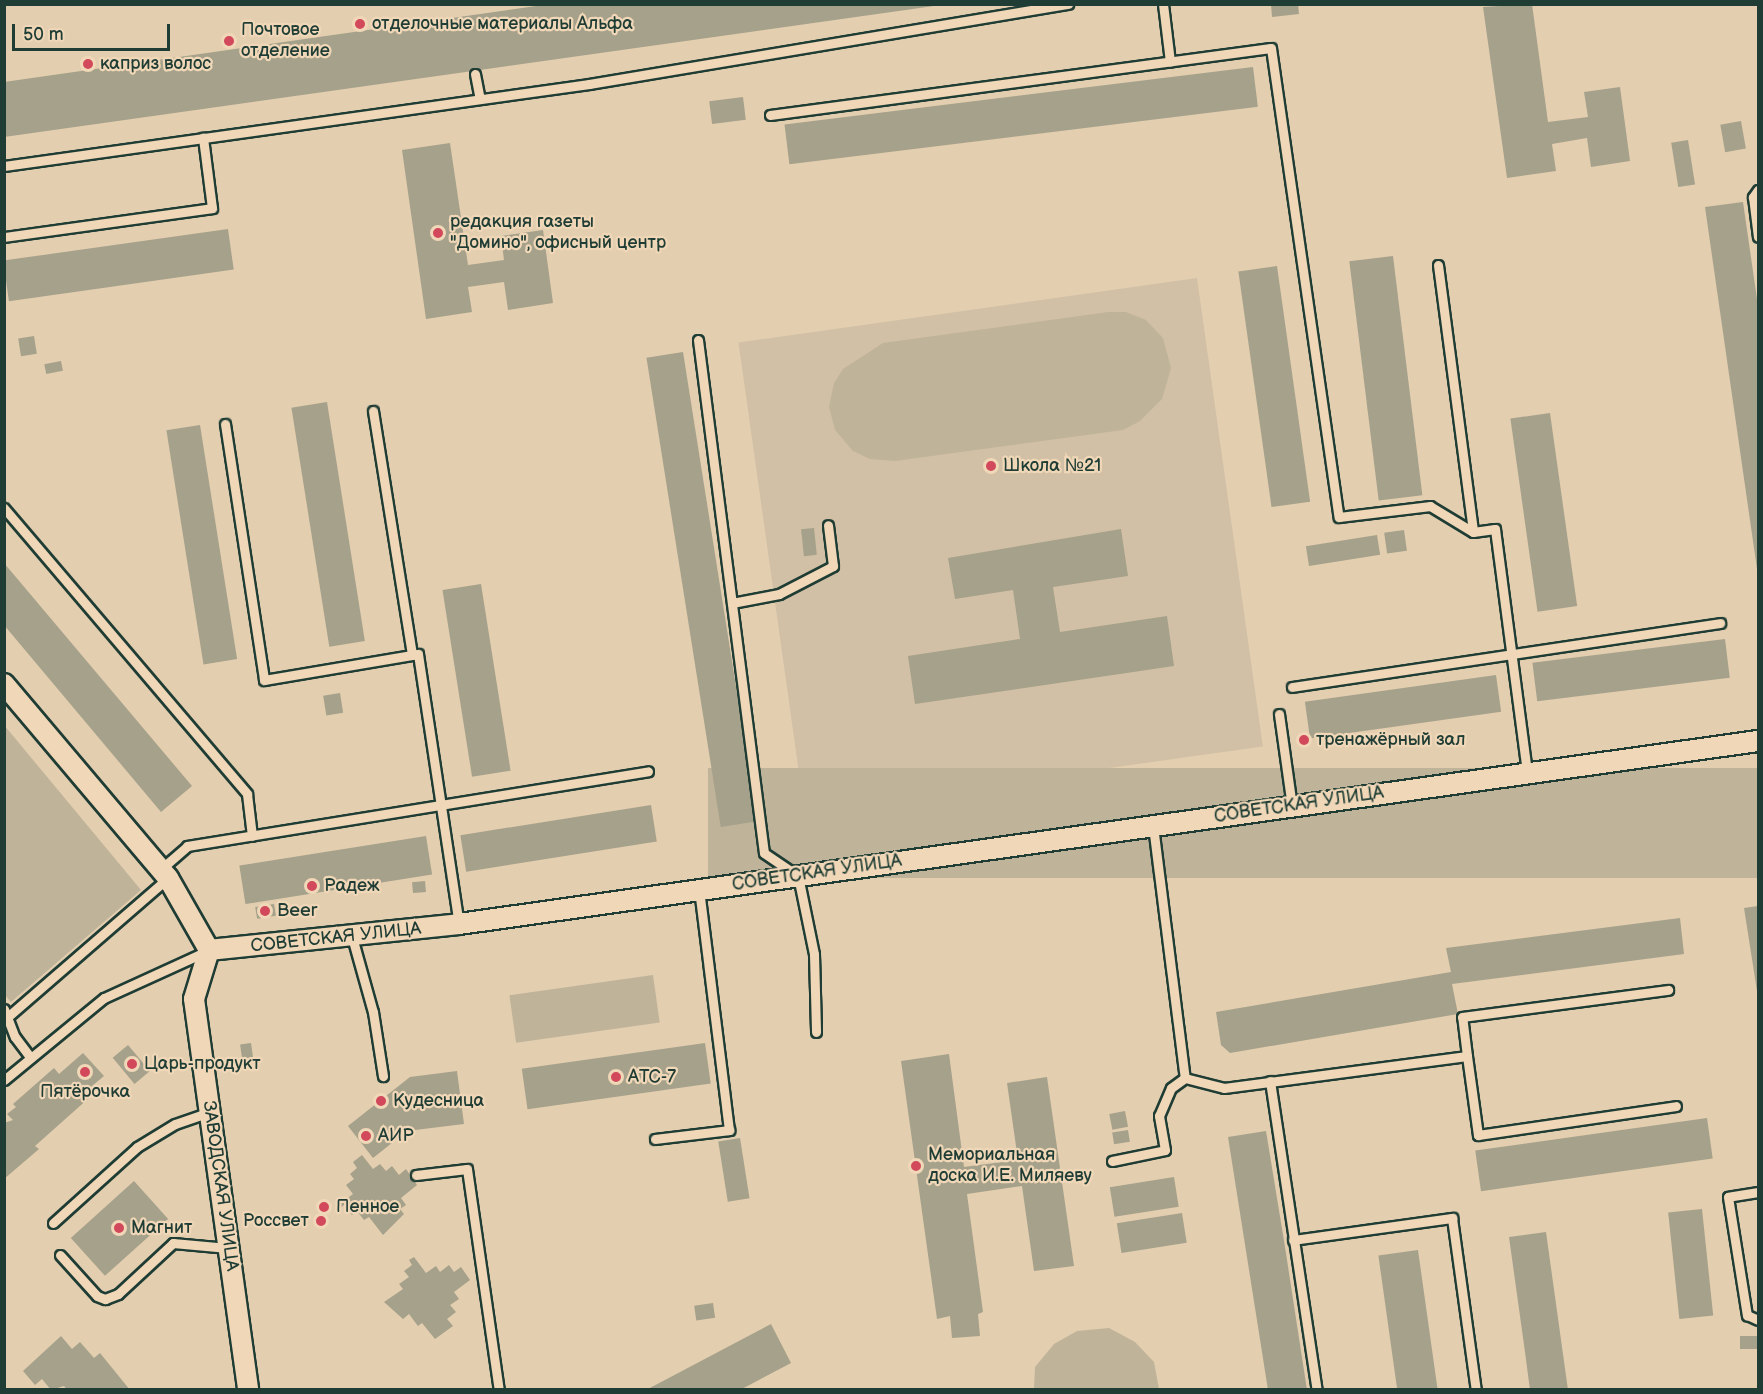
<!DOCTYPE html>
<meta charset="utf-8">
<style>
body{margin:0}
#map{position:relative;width:1763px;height:1394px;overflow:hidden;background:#e3ceb0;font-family:"Balsamiq Sans",sans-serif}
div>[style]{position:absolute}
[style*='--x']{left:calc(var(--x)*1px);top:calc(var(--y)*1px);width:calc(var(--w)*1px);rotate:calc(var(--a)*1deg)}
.built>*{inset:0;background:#d1c0a5;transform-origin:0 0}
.green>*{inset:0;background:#bfb399;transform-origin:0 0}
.building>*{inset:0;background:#a6a18a;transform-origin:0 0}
.roads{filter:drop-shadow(2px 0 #1f3d34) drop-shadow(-2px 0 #1f3d34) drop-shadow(0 2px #1f3d34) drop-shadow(0 -2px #1f3d34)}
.lane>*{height:9px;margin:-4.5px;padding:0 4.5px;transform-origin:4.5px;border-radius:4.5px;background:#f0d7b8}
.street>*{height:20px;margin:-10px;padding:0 10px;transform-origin:10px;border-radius:10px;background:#f0d7b8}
.dots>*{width:16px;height:16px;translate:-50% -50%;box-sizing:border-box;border:3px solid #f0d7b8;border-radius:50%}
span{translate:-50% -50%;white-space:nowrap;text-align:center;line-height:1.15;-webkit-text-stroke:4.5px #f0d7b8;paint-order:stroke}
.poi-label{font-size:18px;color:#1f3d34}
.left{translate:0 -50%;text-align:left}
.right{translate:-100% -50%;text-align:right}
.street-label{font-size:18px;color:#1f3d34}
.frame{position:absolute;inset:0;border:6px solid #1f3d34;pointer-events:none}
.scale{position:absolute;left:12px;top:24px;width:158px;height:27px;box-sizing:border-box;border:3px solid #1f3d34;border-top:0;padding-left:8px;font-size:18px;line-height:21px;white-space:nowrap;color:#1f3d34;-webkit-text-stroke:4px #f0d7b8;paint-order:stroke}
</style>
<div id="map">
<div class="built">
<i style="left:1197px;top:278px;width:473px;height:463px;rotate:82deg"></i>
</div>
<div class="green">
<i style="clip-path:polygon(1108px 312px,1126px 312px,1146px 320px,1163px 338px,1171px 368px,1162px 399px,1140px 421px,1123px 430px,895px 461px,870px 459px,853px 451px,835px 430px,829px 407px,834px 383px,843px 369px,883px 343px)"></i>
<i style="clip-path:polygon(4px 725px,141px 890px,11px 1002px,4px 994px)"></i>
<i style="left:1758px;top:768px;width:110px;height:1050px;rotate:90deg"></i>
<i style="left:653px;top:975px;width:48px;height:145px;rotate:82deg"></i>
<i style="clip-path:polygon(1109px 1328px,1135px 1342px,1154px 1362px,1159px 1389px,1034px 1389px,1035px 1367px,1054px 1344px,1077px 1331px)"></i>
</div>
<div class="building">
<i style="clip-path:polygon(550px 4px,934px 6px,4px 137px,4px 82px)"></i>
<i style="clip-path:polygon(1271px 4px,1298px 4px,1299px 14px,1272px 17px)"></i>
<i style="clip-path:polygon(1532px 4px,1548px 122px,1588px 117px,1584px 92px,1620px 87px,1630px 161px,1591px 167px,1587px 138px,1552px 144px,1556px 171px,1507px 178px,1483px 7px)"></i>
<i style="left:1253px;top:67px;width:40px;height:472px;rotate:83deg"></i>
<i style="left:743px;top:97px;width:23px;height:34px;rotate:83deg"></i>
<i style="left:1741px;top:121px;width:28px;height:21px;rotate:80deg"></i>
<i style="left:1688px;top:140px;width:45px;height:17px;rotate:81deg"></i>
<i style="clip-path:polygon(450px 143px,468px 265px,504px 260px,501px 236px,543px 230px,553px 303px,508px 310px,504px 282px,468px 287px,472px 312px,426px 319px,402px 150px)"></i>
<i style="clip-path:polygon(1743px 202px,1758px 306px,1757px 569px,1705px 207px)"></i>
<i style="left:228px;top:229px;width:41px;height:227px;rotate:82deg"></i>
<i style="left:1393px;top:256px;width:241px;height:44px;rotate:83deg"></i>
<i style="left:1277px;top:266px;width:238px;height:39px;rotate:82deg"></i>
<i style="left:34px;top:336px;width:18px;height:16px;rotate:81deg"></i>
<i style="left:683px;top:352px;width:475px;height:37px;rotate:81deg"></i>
<i style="left:61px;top:361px;width:10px;height:17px;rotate:79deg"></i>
<i style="left:327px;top:402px;width:242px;height:36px;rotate:81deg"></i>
<i style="left:1550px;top:413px;width:195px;height:40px;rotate:82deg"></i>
<i style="left:200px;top:425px;width:237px;height:34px;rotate:81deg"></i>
<i style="left:814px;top:528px;width:27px;height:13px;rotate:84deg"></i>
<i style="clip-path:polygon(1121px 529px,1128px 576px,1053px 587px,1060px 632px,1167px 616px,1174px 666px,915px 704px,908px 656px,1020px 639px,1013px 590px,955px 599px,948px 558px)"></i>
<i style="left:1404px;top:530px;width:21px;height:20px;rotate:82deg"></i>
<i style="left:1377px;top:535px;width:20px;height:72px;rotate:81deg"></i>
<i style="clip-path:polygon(4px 563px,192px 786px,161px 812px,4px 625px)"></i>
<i style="left:481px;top:584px;width:189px;height:39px;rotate:81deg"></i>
<i style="left:1725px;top:639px;width:39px;height:194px;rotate:83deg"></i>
<i style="left:1496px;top:675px;width:37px;height:193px;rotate:82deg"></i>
<i style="left:340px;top:693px;width:20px;height:17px;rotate:81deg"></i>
<i style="left:651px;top:805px;width:37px;height:193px;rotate:81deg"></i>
<i style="left:426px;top:836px;width:39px;height:189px;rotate:81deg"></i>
<i style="left:425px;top:881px;width:11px;height:13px;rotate:85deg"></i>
<i style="left:274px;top:904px;width:12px;height:19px;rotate:81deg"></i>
<i style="clip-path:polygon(1758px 906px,1758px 990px,1757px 991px,1744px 908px)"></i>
<i style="clip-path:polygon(1680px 918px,1684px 954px,1452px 984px,1458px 1014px,1230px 1053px,1221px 1045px,1216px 1012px,1451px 972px,1446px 948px)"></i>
<i style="left:251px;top:1043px;width:15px;height:11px;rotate:82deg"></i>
<i style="left:705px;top:1043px;width:41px;height:185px;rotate:82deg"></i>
<i style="left:128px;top:1045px;width:34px;height:20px;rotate:50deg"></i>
<i style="clip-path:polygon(83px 1053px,104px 1076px,86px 1091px,90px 1097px,35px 1146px,39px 1149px,4px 1179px,4px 1123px,13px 1120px,7px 1114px,16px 1107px,13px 1104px,54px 1068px,59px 1074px)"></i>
<i style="clip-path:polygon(949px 1054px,964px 1167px,1018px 1160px,1007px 1083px,1047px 1077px,1074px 1266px,1034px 1271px,1022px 1186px,967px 1194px,983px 1312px,978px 1314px,980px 1336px,952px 1338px,950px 1316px,937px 1319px,901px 1061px)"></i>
<i style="clip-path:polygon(457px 1071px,464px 1124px,407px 1131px,373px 1158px,348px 1126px,410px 1077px)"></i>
<i style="left:1125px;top:1111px;width:16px;height:16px;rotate:79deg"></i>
<i style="left:1707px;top:1118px;width:41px;height:234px;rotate:82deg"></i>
<i style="left:1128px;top:1130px;width:12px;height:16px;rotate:81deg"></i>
<i style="clip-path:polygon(1266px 1131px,1285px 1247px,1307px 1390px,1268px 1390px,1228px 1137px)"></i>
<i style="left:740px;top:1138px;width:61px;height:22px;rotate:81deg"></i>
<i style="clip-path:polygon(362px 1155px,373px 1169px,380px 1164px,386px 1171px,392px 1166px,399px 1175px,406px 1169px,417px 1185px,401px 1198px,406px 1205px,400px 1209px,404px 1214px,383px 1235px,369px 1217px,364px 1220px,357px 1211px,352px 1215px,344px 1205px,339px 1209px,337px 1206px,353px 1194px,346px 1185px,354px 1179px,350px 1174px,357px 1168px,353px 1162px)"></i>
<i style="left:1174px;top:1177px;width:30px;height:65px;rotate:81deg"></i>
<i style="left:134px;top:1181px;width:51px;height:85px;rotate:48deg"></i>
<i style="left:1702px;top:1209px;width:107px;height:34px;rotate:84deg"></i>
<i style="left:1182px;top:1213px;width:30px;height:66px;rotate:81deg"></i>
<i style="clip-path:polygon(1546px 1232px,1568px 1390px,1530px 1390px,1525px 1352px,1509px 1237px)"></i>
<i style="left:1418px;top:1250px;width:141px;height:40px;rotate:82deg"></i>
<i style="clip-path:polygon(414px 1257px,426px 1273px,436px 1266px,440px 1272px,449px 1265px,454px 1272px,461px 1267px,470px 1280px,454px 1292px,459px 1299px,450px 1305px,456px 1312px,447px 1319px,453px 1326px,435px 1339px,422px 1323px,418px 1326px,409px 1314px,403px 1319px,384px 1302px,403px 1289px,399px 1284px,409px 1277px,404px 1271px,412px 1265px,409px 1260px)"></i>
<i style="left:713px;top:1303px;width:15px;height:19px;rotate:82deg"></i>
<i style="clip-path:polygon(771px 1324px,791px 1363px,740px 1390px,646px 1390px)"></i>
<i style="clip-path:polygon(61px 1336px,72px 1349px,80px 1342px,94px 1358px,100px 1353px,130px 1390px,67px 1390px,64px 1386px,51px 1390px,42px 1379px,35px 1385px,23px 1371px)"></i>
<i style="left:1758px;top:1336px;width:13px;height:18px;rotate:90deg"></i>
</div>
<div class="roads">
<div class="lane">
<i style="--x:1163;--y:4;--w:58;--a:83.1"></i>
<i style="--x:475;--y:74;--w:25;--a:79"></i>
<i style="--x:770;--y:115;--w:505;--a:-7.62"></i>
<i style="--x:1271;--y:48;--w:474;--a:81.8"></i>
<i style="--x:1339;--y:517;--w:92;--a:-6.9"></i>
<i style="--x:1430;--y:506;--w:50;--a:31.2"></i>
<i style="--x:4;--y:166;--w:591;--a:-7.98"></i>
<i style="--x:589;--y:84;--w:486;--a:-9.5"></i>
<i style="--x:1758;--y:190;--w:9;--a:126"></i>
<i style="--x:1753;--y:197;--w:40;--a:82.9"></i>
<i style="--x:4;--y:237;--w:210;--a:-7.9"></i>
<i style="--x:212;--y:208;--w:71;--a:-97.3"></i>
<i style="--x:1438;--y:265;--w:269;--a:82.5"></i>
<i style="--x:1473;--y:532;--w:22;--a:-8"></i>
<i style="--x:1495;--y:529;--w:246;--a:82.5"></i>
<i style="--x:698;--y:340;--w:517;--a:82.67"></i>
<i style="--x:764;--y:853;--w:41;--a:34.1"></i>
<i style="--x:798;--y:876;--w:80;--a:78.4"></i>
<i style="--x:814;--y:954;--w:78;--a:88.5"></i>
<i style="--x:373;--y:411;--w:247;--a:80.9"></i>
<i style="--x:225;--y:424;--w:259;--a:81.3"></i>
<i style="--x:264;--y:680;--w:156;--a:-9.6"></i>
<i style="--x:418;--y:654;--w:273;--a:81.4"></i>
<i style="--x:4;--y:508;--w:375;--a:49.6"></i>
<i style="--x:247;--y:794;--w:42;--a:83.2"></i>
<i style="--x:732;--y:603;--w:48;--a:-10.8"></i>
<i style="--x:779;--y:594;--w:61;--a:-27.4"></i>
<i style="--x:833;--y:566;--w:41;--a:-97"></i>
<i style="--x:1292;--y:687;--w:433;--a:-8.5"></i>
<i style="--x:1279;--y:714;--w:94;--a:82"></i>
<i style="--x:1153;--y:826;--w:254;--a:82.8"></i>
<i style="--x:1185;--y:1078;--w:40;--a:14.4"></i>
<i style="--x:1224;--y:1088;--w:245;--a:-7.5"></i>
<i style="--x:1467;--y:1056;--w:39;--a:-97"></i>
<i style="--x:1462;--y:1017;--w:208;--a:-7.5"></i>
<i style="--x:161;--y:869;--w:35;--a:-41"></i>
<i style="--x:187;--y:846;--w:467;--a:-9.2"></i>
<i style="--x:352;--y:937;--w:78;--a:74.4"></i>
<i style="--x:373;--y:1012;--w:65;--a:81.1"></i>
<i style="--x:4;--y:1009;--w:30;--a:69"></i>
<i style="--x:15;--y:1037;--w:26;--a:53"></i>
<i style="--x:4;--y:1020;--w:217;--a:-40.9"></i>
<i style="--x:1467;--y:1056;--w:80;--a:82.1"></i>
<i style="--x:1478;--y:1135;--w:200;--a:-8.3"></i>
<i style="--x:4;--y:1080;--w:129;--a:-39.4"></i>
<i style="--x:104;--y:998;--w:113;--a:-24.5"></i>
<i style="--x:1270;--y:1081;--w:313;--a:81.4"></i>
<i style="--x:655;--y:1139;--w:75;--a:-6.9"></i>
<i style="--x:729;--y:1130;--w:242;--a:-97.1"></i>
<i style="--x:1112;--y:1161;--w:54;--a:-11.7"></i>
<i style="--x:1165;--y:1150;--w:35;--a:-100"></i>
<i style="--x:1159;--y:1116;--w:30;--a:-67"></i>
<i style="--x:1171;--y:1088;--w:17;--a:-36"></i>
<i style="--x:416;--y:1175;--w:51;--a:-6.7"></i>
<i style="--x:467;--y:1169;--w:223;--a:81.8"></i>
<i style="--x:1758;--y:1192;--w:30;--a:171"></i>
<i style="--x:1728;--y:1197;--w:120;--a:80.9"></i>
<i style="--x:1747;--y:1315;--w:12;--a:24"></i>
<i style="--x:53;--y:1223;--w:113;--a:-42.1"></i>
<i style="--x:137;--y:1147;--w:44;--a:-31.2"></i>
<i style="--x:175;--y:1124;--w:36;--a:-19"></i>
<i style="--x:1293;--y:1240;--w:161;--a:-7.9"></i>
<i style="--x:1452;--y:1218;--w:174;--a:82.1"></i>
<i style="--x:60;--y:1255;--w:55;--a:47.9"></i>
<i style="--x:97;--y:1296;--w:9;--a:21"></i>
<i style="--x:105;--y:1299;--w:14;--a:-21"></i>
<i style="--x:118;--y:1294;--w:75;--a:-42.8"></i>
<i style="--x:173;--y:1243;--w:55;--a:5.2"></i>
</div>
<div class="street">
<i style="--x:4;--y:684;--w:254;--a:49.8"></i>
<i style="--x:168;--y:878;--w:83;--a:60.3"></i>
<i style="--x:209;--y:950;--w:251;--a:-5.9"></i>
<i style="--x:459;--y:924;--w:1312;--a:-8.02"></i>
<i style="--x:209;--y:950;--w:51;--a:107"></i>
<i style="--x:194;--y:999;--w:395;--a:82.1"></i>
</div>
</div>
<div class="dots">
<i style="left:360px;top:24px;background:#d1495b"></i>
<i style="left:229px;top:41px;background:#d1495b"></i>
<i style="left:88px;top:64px;background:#d1495b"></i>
<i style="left:438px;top:233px;background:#d1495b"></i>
<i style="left:991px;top:466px;background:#d1495b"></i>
<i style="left:1304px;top:740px;background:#d1495b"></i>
<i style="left:312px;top:886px;background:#d1495b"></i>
<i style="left:265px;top:911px;background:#d1495b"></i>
<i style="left:132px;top:1064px;background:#d1495b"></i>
<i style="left:85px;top:1072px;background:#d1495b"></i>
<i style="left:616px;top:1077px;background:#d1495b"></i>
<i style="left:381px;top:1101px;background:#d1495b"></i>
<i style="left:366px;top:1136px;background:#d1495b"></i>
<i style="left:916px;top:1166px;background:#d1495b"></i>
<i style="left:324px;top:1207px;background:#d1495b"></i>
<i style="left:321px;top:1221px;background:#d1495b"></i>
<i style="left:119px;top:1228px;background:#d1495b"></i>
</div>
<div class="poi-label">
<span class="left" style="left:372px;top:24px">отделочные материалы Альфа</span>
<span class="left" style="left:241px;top:41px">Почтовое<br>отделение</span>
<span class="left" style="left:100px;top:64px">каприз волос</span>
<span class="left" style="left:450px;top:233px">редакция газеты<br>"Домино", офисный центр</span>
<span class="left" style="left:1003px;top:466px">Школа №21</span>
<span class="left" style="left:1316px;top:740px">тренажёрный зал</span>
<span class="left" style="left:324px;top:886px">Радеж</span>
<span class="left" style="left:277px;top:911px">Beer</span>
<span class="left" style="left:144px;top:1064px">Царь-продукт</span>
<span class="left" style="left:628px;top:1077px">АТС-7</span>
<span style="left:85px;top:1092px">Пятёрочка</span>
<span class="left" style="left:393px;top:1101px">Кудесница</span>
<span class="left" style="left:378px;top:1136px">АИР</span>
<span class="left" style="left:928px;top:1166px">Мемориальная<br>доска И.Е. Миляеву</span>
<span class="left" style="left:336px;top:1207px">Пенное</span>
<span class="right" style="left:309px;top:1221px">Россвет</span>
<span class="left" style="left:131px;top:1228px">Магнит</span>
</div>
<div class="street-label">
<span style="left:1299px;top:805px;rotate:-8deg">СОВЕТСКАЯ УЛИЦА</span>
<span style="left:817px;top:873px;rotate:-8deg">СОВЕТСКАЯ УЛИЦА</span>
<span style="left:336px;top:938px;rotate:-6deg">СОВЕТСКАЯ УЛИЦА</span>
<span style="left:220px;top:1186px;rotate:82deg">ЗАВОДСКАЯ УЛИЦА</span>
</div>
<div class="frame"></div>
<div class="scale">50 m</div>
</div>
